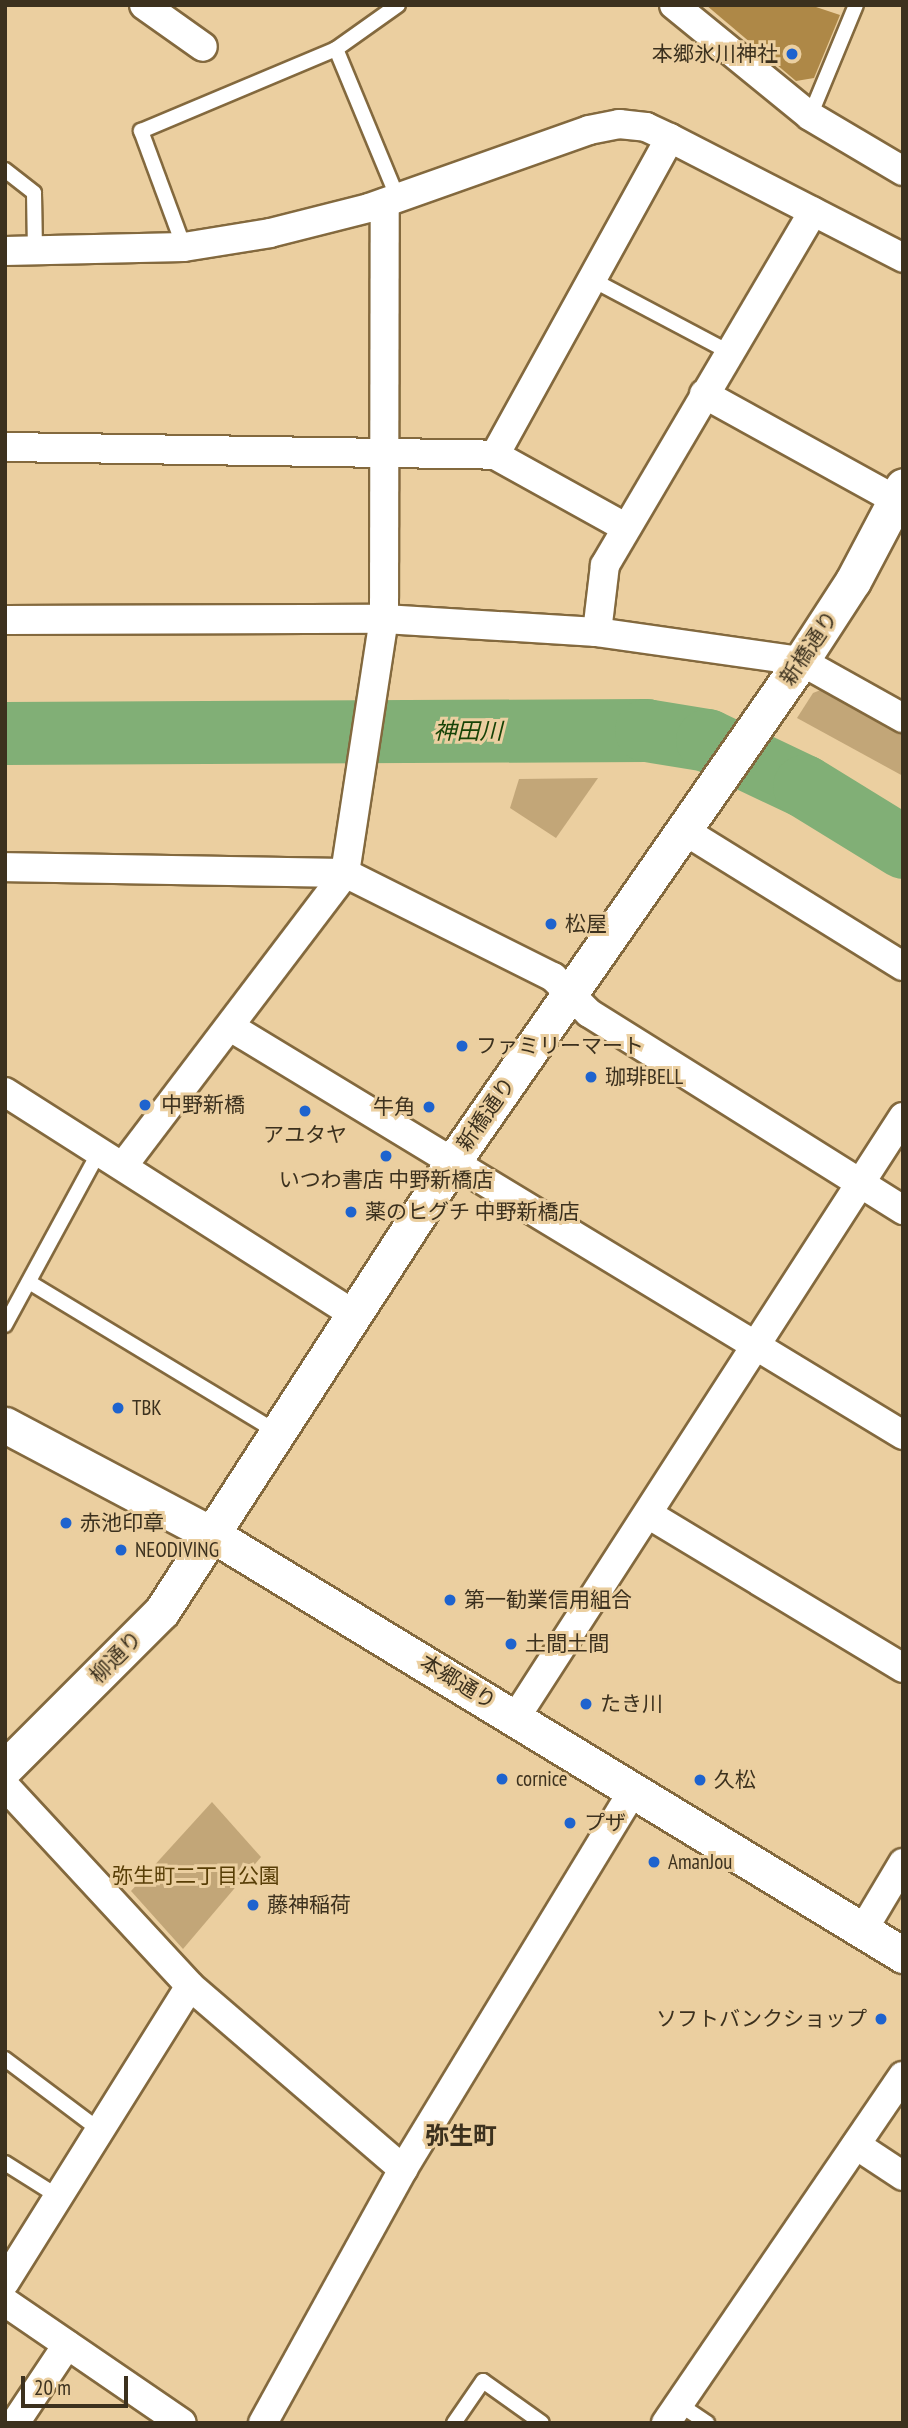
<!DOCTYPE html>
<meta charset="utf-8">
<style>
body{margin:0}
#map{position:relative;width:908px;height:2428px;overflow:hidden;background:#ebcfa0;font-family:"PT Sans Narrow","Noto Sans JP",sans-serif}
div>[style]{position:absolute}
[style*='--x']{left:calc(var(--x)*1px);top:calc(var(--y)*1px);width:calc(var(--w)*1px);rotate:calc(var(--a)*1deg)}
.green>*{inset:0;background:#c2a678}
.forest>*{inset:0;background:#ae8847}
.river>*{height:63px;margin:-31.5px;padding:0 31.5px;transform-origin:31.5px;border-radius:31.5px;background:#81af76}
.roads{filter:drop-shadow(2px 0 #83693e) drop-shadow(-2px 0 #83693e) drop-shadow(0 2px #83693e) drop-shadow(0 -2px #83693e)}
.service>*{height:14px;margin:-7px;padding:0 7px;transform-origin:7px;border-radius:7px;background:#fff}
.minor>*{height:28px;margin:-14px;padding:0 14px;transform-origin:14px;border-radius:14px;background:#fff}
.tertiary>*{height:35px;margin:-17.5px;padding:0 17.5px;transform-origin:17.5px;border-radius:17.5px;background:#fff}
.dots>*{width:19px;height:19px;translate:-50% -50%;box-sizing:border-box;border:4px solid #ebcfa0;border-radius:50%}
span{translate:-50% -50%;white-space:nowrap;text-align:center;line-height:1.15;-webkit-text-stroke:6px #ebcfa0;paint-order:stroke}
.poi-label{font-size:21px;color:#3c311e}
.right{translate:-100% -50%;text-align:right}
.left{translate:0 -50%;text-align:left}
.street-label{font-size:21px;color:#3c311e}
.park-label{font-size:21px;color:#583e06}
.water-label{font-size:23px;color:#164307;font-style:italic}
.quarter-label{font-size:24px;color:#3c311e;font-weight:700}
.frame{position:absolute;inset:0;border:7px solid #3c311e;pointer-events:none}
.scale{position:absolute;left:21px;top:2376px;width:107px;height:32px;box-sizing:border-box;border:4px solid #3c311e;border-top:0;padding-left:9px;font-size:21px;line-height:24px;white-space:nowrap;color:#3c311e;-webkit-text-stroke:5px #ebcfa0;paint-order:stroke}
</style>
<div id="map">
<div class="green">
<i style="clip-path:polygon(831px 686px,903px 728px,903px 776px,797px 718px,813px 693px)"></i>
<i style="clip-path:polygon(598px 778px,556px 838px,510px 808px,519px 779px)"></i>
<i style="clip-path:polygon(212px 1802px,261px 1857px,183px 1949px,131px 1891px)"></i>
</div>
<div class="forest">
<i style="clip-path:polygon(706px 5px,810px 5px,840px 15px,814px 78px,796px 81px)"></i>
</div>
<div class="river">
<i style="--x:5;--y:733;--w:641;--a:-0.27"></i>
<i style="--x:646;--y:730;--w:62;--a:9.3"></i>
<i style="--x:707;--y:740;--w:107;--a:25.4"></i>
<i style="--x:804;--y:786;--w:116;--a:31.6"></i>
</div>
<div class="roads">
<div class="service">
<i style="--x:336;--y:49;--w:162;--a:67.5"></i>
<i style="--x:810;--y:116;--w:120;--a:-67.5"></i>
<i style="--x:5;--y:170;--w:37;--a:38"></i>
<i style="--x:34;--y:193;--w:59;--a:89"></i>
<i style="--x:184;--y:247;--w:124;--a:-110.3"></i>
<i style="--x:141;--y:131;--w:212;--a:-22.8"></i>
<i style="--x:336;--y:49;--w:76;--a:-35.4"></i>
<i style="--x:593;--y:280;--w:154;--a:27.9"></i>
<i style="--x:29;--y:1282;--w:290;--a:31.2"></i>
<i style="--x:5;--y:1325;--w:197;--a:-61.5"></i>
<i style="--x:5;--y:2059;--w:120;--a:36.9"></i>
<i style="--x:5;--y:2163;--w:64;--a:32.2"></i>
<i style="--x:679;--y:2404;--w:34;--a:34"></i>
<i style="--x:454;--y:2423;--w:51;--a:-55.4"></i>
<i style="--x:483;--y:2381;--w:72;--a:35.4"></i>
</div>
<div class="minor">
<i style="--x:144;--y:5;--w:72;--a:35.4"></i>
<i style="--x:674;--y:5;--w:176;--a:39.2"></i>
<i style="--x:810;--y:116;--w:108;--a:30.6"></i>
<i style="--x:5;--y:251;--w:179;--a:-1.3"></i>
<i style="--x:184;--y:247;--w:87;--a:-9.2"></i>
<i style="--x:270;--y:233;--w:102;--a:-14.2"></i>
<i style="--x:369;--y:208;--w:233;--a:-19.5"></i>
<i style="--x:589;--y:130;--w:31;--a:-11"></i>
<i style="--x:619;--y:124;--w:27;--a:6"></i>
<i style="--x:646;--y:127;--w:26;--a:25"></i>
<i style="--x:670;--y:138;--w:262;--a:27.2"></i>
<i style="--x:704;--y:394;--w:227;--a:28.9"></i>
<i style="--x:5;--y:447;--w:490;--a:0.9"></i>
<i style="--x:495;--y:455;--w:149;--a:29"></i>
<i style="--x:495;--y:455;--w:362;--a:-61.1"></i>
<i style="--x:5;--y:620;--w:379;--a:-0.2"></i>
<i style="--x:384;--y:619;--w:213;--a:3.5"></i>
<i style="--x:597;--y:632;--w:206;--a:8.1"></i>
<i style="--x:801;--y:661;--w:117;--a:29.2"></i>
<i style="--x:597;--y:632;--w:67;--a:-83.2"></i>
<i style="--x:605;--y:565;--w:410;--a:-59.5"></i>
<i style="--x:685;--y:831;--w:256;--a:31.8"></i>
<i style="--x:5;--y:867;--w:340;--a:1"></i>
<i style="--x:345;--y:873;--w:233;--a:26.6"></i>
<i style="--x:553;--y:977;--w:51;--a:45"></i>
<i style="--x:589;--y:1013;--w:371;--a:32.1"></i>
<i style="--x:232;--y:1028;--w:785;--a:31.24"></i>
<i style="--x:5;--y:1092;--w:414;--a:32.5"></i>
<i style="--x:123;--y:1166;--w:368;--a:-52.8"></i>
<i style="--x:345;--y:873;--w:257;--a:-81.3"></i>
<i style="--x:384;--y:619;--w:416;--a:-89.9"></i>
<i style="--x:648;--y:1514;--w:298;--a:31.1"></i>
<i style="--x:516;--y:1717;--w:714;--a:-57.18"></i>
<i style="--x:5;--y:1786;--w:272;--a:47.2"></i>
<i style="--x:190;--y:1986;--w:281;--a:40.7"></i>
<i style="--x:863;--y:1930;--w:78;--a:-59.2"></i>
<i style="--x:856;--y:2145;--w:56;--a:33.4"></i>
<i style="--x:5;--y:2282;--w:349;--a:-58"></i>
<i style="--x:5;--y:2302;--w:214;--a:34.4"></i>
<i style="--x:15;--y:2423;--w:94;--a:-56.3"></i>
<i style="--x:263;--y:2423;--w:290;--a:-61.1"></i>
<i style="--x:403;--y:2169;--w:443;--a:-58.7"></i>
<i style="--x:666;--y:2423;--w:420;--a:-55.7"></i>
</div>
<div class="tertiary">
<i style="--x:5;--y:1425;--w:235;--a:27.9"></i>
<i style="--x:213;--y:1535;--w:808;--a:31.33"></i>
<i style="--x:5;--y:1768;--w:222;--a:-45"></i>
<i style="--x:162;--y:1611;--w:534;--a:-57.08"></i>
<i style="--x:452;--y:1163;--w:611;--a:-55.19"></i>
<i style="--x:801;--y:661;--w:95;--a:-57"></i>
<i style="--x:853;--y:581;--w:107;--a:-62.2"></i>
</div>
</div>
<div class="dots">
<i style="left:792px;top:54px;background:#1e63ce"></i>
<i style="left:551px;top:924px;background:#1e63ce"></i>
<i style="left:462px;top:1046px;background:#1e63ce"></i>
<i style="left:591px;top:1077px;background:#1e63ce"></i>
<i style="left:145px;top:1105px;background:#1e63ce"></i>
<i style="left:429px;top:1107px;background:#1e63ce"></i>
<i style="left:305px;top:1111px;background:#1e63ce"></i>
<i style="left:386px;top:1156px;background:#1e63ce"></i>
<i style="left:351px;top:1212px;background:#1e63ce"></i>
<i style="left:118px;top:1408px;background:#1e63ce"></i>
<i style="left:66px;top:1523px;background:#1e63ce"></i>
<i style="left:121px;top:1550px;background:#1e63ce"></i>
<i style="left:450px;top:1600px;background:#1e63ce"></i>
<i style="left:511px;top:1644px;background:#1e63ce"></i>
<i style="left:586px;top:1704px;background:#1e63ce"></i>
<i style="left:502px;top:1779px;background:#1e63ce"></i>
<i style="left:700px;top:1780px;background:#1e63ce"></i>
<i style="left:570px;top:1823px;background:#1e63ce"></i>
<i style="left:654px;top:1862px;background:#1e63ce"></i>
<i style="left:253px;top:1905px;background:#1e63ce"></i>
<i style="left:881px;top:2019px;background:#1e63ce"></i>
</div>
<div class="poi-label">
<span class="right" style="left:778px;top:54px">本郷氷川神社</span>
<span class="left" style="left:565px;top:924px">松屋</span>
<span class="left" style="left:476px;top:1046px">ファミリーマート</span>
<span class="left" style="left:605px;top:1077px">珈琲BELL</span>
<span class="left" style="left:161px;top:1105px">中野新橋</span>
<span class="right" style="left:415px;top:1107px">牛角</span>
<span style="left:305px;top:1135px">アユタヤ</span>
<span style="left:386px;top:1180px">いつわ書店 中野新橋店</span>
<span class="left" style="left:365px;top:1212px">薬のヒグチ 中野新橋店</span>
<span class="left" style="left:132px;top:1408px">TBK</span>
<span class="left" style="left:80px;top:1523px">赤池印章</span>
<span class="left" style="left:135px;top:1550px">NEODIVING</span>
<span class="left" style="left:464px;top:1600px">第一勧業信用組合</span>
<span class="left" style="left:525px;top:1644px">土間土間</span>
<span class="left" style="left:600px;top:1704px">たき川</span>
<span class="left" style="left:516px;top:1779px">cornice</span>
<span class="left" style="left:714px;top:1780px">久松</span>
<span class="left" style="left:584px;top:1823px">プザ</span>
<span class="left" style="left:668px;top:1862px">AmanJou</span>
<span class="left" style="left:267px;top:1905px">藤神稲荷</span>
<span class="right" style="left:867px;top:2019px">ソフトバンクショップ</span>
</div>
<div class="street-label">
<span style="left:809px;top:648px;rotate:-56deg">新橋通り</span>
<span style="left:486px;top:1114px;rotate:-55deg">新橋通り</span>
<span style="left:116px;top:1657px;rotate:-45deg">柳通り</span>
<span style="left:458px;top:1682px;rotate:31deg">本郷通り</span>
</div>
<div class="park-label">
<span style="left:196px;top:1876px">弥生町二丁目公園</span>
</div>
<div class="water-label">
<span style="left:468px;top:731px">神田川</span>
</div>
<div class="quarter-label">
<span style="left:461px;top:2136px">弥生町</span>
</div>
<div class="frame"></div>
<div class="scale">20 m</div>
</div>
